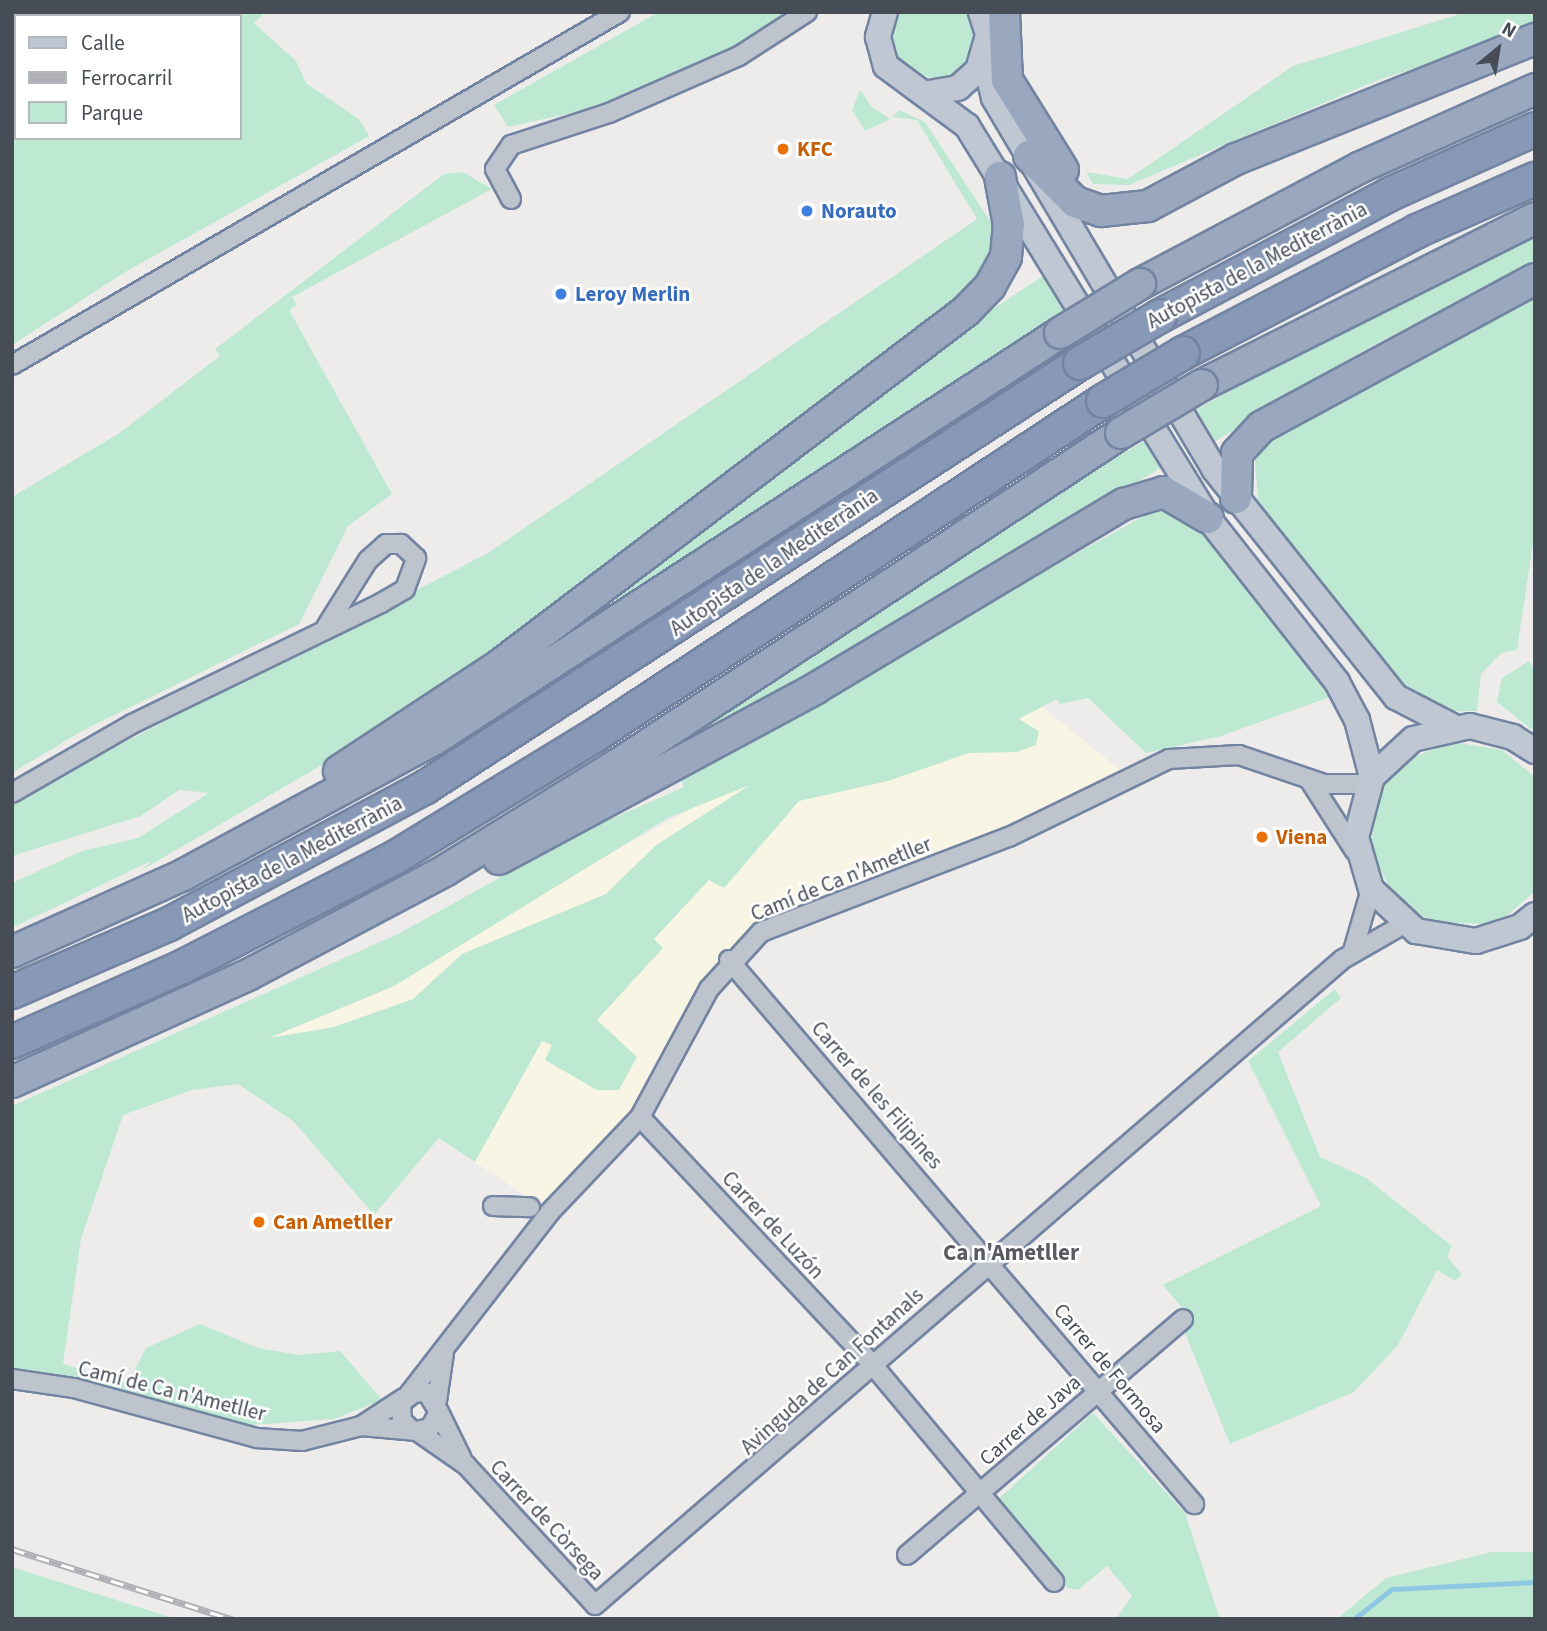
<!DOCTYPE html>
<meta charset="utf-8">
<style>
body{margin:0}
#map{position:relative;width:1547px;height:1631px;overflow:hidden;background:#eeeceb;font-family:"Source Sans 3",sans-serif}
div>[style]{position:absolute}
[style*='--x']{left:calc(var(--x)*1px);top:calc(var(--y)*1px);width:calc(var(--w)*1px);rotate:calc(var(--a)*1deg)}
.commercial>*{inset:0;background:#f9f5e5}
.green>*{inset:0;background:#bde9d2}
.stream>*{height:4.5px;margin:-2.25px;padding:0 2.25px;transform-origin:2.25px;border-radius:2.25px;background:#8ec7e2}
.roads{filter:drop-shadow(2px 0 #7384a2) drop-shadow(-2px 0 #7384a2) drop-shadow(0 2px #7384a2) drop-shadow(0 -2px #7384a2)}
.minor>*{height:18px;margin:-9px;padding:0 9px;transform-origin:9px;border-radius:9px;background:#bec4cd}
.secondary>*{height:24px;margin:-12px;padding:0 12px;transform-origin:12px;border-radius:12px;background:#bfc7d3}
.trunk>*{height:30px;margin:-15px;padding:0 15px;transform-origin:15px;border-radius:15px;background:#9aa8bf}
.motorway>*{height:32px;margin:-16px;padding:0 16px;transform-origin:16px;border-radius:16px;background:#8799b6}
.rail>*{height:7px;margin-top:-3.5px;transform-origin:0;background:repeating-linear-gradient(90deg,#fff 0 13px,#aeb0b5 0 26px);box-sizing:border-box;border-block:2px solid #aeb0b5}
.bridges{filter:drop-shadow(2px 0 #7384a2) drop-shadow(-2px 0 #7384a2) drop-shadow(0 2px #7384a2) drop-shadow(0 -2px #7384a2)}
.trunk-bridge>*{height:30px;margin:-15px;padding:0 15px;transform-origin:15px;border-radius:15px;background:#9aa8bf}
.motorway-bridge>*{height:32px;margin:-16px;padding:0 16px;transform-origin:16px;border-radius:16px;background:#8799b6}
.dots>*{width:19px;height:19px;translate:-50% -50%;box-sizing:border-box;border:4px solid #fff;border-radius:50%}
span{translate:-50% -50%;white-space:nowrap;text-align:center;line-height:1.15;-webkit-text-stroke:5px #fff;paint-order:stroke}
.food-label{font-size:21px;color:#c56008;font-weight:700}
.left{translate:0 -50%;text-align:left}
.shop-label{font-size:21px;color:#366cbe;font-weight:700}
.street-label{font-size:21px;color:#464d57}
.neighbourhood-label{font-size:23px;color:#595b60;font-weight:700}
.frame{position:absolute;inset:0;border:14px solid #464d57;pointer-events:none}
.legend{position:absolute;left:14px;top:14px;width:228px;height:126px;box-sizing:border-box;background:#fff;border:2px solid #b5b8bc;margin:0;padding:9px 12px;list-style:none;font-size:21px;color:#464d57}
.legend li{display:flex;align-items:center;gap:14px;height:35px}
.legend b{width:35px;border:2px solid #b5b8bc}
.north{position:absolute;left:1463px;top:14px;width:70px;height:70px;-webkit-text-stroke:5px #fff;paint-order:stroke;rotate:30deg;font-size:19px;font-weight:700;line-height:28px;text-align:center;color:#464d57}
.north::after{content:'';display:block;margin:auto;width:24px;height:32px;background:#464d57;clip-path:polygon(50% 0,100% 100%,50% 72%,0 100%)}
</style>
<div id="map">
<div class="commercial">
<i style="clip-path:polygon(1031px 698px,1131px 779px,817px 909px,729px 960px,640px 1117px,550px 1212px,439px 1138px,374px 1215px,294px 1122px,238px 1084px,264px 1040px,394px 986px,546px 890px,735px 784px)"></i>
</div>
<div class="green">
<i style="clip-path:polygon(evenodd,12px 12px,266px 12px,254px 23px,296px 61px,306px 83px,359px 119px,369px 136px,127px 271px,12px 345px,12px 12px,16px 16px,240px 16px,240px 138px,16px 138px,16px 16px)"></i>
<i style="clip-path:polygon(659px 12px,789px 12px,738px 45px,607px 105px,508px 127px,494px 105px)"></i>
<i style="clip-path:polygon(899px 12px,968px 12px,976px 43px,964px 69px,938px 81px,899px 65px,890px 39px)"></i>
<i style="clip-path:polygon(1466px 12px,1535px 12px,1535px 29px,1376px 81px,1129px 185px,1093px 184px,1086px 172px,1128px 179px,1293px 66px)"></i>
<i style="clip-path:polygon(860px 90px,872px 107px,890px 119px,865px 131px,852px 110px)"></i>
<i style="clip-path:polygon(899px 110px,925px 122px,1002px 239px,988px 277px,539px 620px,356px 745px,142px 870px,151px 861px,12px 928px,12px 883px,82px 851px,138px 838px,209px 793px,179px 790px,141px 816px,12px 856px,12px 801px,488px 553px,977px 219px,917px 120px,893px 117px)"></i>
<i style="clip-path:polygon(463px 172px,492px 189px,292px 297px,297px 305px,289px 310px,392px 494px,348px 526px,299px 624px,82px 731px,12px 773px,12px 497px,118px 434px,220px 356px,215px 349px,444px 174px)"></i>
<i style="clip-path:polygon(1535px 236px,1535px 260px,1361px 352px,1211px 444px,1187px 415px,1337px 331px)"></i>
<i style="clip-path:polygon(1046px 274px,1068px 311px,537px 659px,537px 648px,903px 368px)"></i>
<i style="clip-path:polygon(1535px 293px,1535px 530px,1517px 650px,1501px 653px,1481px 674px,1477px 711px,1446px 711px,1396px 685px,1355px 631px,1258px 501px,1255px 461px,1262px 445px,1289px 426px)"></i>
<i style="clip-path:polygon(1148px 439px,1162px 467px,926px 613px,621px 781px,1064px 487px)"></i>
<i style="clip-path:polygon(evenodd,1165px 504px,1202px 527px,1330px 697px,1221px 736px,1146px 753px,1088px 698px,1060px 704px,1057px 699px,1019px 719px,1039px 731px,1036px 745px,1017px 752px,969px 753px,888px 781px,799px 801px,724px 888px,709px 880px,654px 939px,663px 948px,597px 1020px,637px 1057px,619px 1090px,597px 1090px,545px 1060px,552px 1045px,542px 1041px,475px 1162px,439px 1138px,374px 1215px,294px 1122px,238px 1084px,192px 1090px,123px 1115px,81px 1239px,63px 1364px,128px 1383px,146px 1348px,200px 1324px,258px 1348px,299px 1355px,340px 1351px,382px 1400px,334px 1419px,251px 1425px,12px 1371px,12px 1106px,398px 934px,586px 830px,684px 787px,679px 776px,1165px 504px,750px 785px,655px 846px,606px 894px,462px 954px,413px 999px,334px 1027px,269px 1038px,394px 986px,668px 818px,750px 785px)"></i>
<i style="clip-path:polygon(1529px 661px,1535px 670px,1535px 732px,1497px 702px,1502px 678px)"></i>
<i style="clip-path:polygon(1453px 742px,1502px 750px,1535px 777px,1535px 891px,1508px 915px,1485px 924px,1435px 922px,1412px 911px,1393px 895px,1371px 850px,1376px 800px,1388px 778px,1406px 760px)"></i>
<i style="clip-path:polygon(1335px 989px,1341px 998px,1278px 1052px,1320px 1157px,1366px 1178px,1452px 1246px,1447px 1257px,1462px 1274px,1455px 1281px,1437px 1270px,1398px 1345px,1354px 1392px,1230px 1444px,1185px 1333px,1189px 1316px,1163px 1285px,1321px 1206px,1248px 1061px)"></i>
<i style="clip-path:polygon(1093px 1413px,1185px 1513px,1220px 1619px,1116px 1619px,1132px 1596px,1107px 1566px,1078px 1590px,1068px 1588px,995px 1502px)"></i>
<i style="clip-path:polygon(1492px 1552px,1535px 1552px,1535px 1619px,1337px 1619px,1386px 1578px)"></i>
<i style="clip-path:polygon(12px 1567px,173px 1618px,174px 1619px,12px 1617px)"></i>
</div>
<div class="stream">
<i style="--x:1354;--y:1619;--w:48;--a:-38.3"></i>
<i style="--x:1392;--y:1589;--w:143;--a:-2.8"></i>
</div>
<div class="roads">
<div class="minor">
<i style="--x:511;--y:199;--w:34;--a:-118"></i>
<i style="--x:495;--y:169;--w:29;--a:-56"></i>
<i style="--x:511;--y:145;--w:103;--a:-18.1"></i>
<i style="--x:609;--y:113;--w:142;--a:-23.7"></i>
<i style="--x:739;--y:56;--w:81;--a:-32.9"></i>
<i style="--x:12;--y:365;--w:703;--a:-30.14"></i>
<i style="--x:1310;--y:781;--w:83;--a:57.3"></i>
<i style="--x:12;--y:793;--w:138;--a:-29.9"></i>
<i style="--x:132;--y:724;--w:277;--a:-25.9"></i>
<i style="--x:381;--y:603;--w:28;--a:-30"></i>
<i style="--x:405;--y:589;--w:33;--a:-70"></i>
<i style="--x:416;--y:558;--w:21;--a:-137"></i>
<i style="--x:401;--y:544;--w:15;--a:180"></i>
<i style="--x:386;--y:544;--w:24;--a:138"></i>
<i style="--x:368;--y:560;--w:79;--a:122.1"></i>
<i style="--x:1353;--y:951;--w:65;--a:-73.8"></i>
<i style="--x:729;--y:960;--w:716;--a:49.48"></i>
<i style="--x:640;--y:1117;--w:339;--a:46.8"></i>
<i style="--x:872;--y:1364;--w:284;--a:50.1"></i>
<i style="--x:493;--y:1206;--w:37;--a:2"></i>
<i style="--x:12;--y:1379;--w:63;--a:8.3"></i>
<i style="--x:74;--y:1388;--w:190;--a:15.3"></i>
<i style="--x:257;--y:1438;--w:45;--a:3.8"></i>
<i style="--x:302;--y:1441;--w:61;--a:-14.3"></i>
<i style="--x:361;--y:1426;--w:51;--a:-33.1"></i>
<i style="--x:409;--y:1394;--w:230;--a:-52.2"></i>
<i style="--x:550;--y:1212;--w:131;--a:-46.5"></i>
<i style="--x:640;--y:1117;--w:145;--a:-61.7"></i>
<i style="--x:709;--y:989;--w:77;--a:-47.6"></i>
<i style="--x:761;--y:932;--w:266;--a:-21"></i>
<i style="--x:1009;--y:837;--w:178;--a:-26"></i>
<i style="--x:1169;--y:759;--w:70;--a:-3.3"></i>
<i style="--x:1239;--y:755;--w:90;--a:18.8"></i>
<i style="--x:1324;--y:784;--w:44;--a:0"></i>
<i style="--x:437;--y:1401;--w:49;--a:-81.7"></i>
<i style="--x:439;--y:1412;--w:52;--a:63.9"></i>
<i style="--x:361;--y:1426;--w:56;--a:5.1"></i>
<i style="--x:417;--y:1431;--w:13;--a:-13"></i>
<i style="--x:430;--y:1428;--w:18;--a:-61"></i>
<i style="--x:439;--y:1412;--w:22;--a:-122"></i>
<i style="--x:427;--y:1393;--w:12;--a:-175"></i>
<i style="--x:415;--y:1392;--w:18;--a:142"></i>
<i style="--x:401;--y:1403;--w:18;--a:87"></i>
<i style="--x:402;--y:1421;--w:12;--a:42"></i>
<i style="--x:417;--y:1431;--w:60;--a:34.8"></i>
<i style="--x:466;--y:1465;--w:190;--a:47.3"></i>
<i style="--x:595;--y:1605;--w:988;--a:-40.82"></i>
<i style="--x:1343;--y:959;--w:70;--a:-29.8"></i>
<i style="--x:907;--y:1555;--w:363;--a:-40.5"></i>
</div>
<div class="secondary">
<i style="--x:885;--y:12;--w:26;--a:106"></i>
<i style="--x:878;--y:37;--w:30;--a:75"></i>
<i style="--x:886;--y:66;--w:101;--a:36.5"></i>
<i style="--x:967;--y:126;--w:460;--a:58.4"></i>
<i style="--x:1208;--y:518;--w:209;--a:51.8"></i>
<i style="--x:1337;--y:682;--w:43;--a:62.2"></i>
<i style="--x:1357;--y:720;--w:59;--a:75.3"></i>
<i style="--x:984;--y:60;--w:39;--a:75"></i>
<i style="--x:994;--y:98;--w:431;--a:59.3"></i>
<i style="--x:1214;--y:469;--w:292;--a:51.4"></i>
<i style="--x:1396;--y:697;--w:63;--a:27.4"></i>
<i style="--x:929;--y:93;--w:29;--a:-10"></i>
<i style="--x:958;--y:88;--w:27;--a:-42"></i>
<i style="--x:978;--y:70;--w:37;--a:-74"></i>
<i style="--x:988;--y:34;--w:23;--a:-108"></i>
<i style="--x:1535;--y:751;--w:26;--a:-148"></i>
<i style="--x:1513;--y:737;--w:44;--a:-165.7"></i>
<i style="--x:1470;--y:726;--w:58;--a:167.2"></i>
<i style="--x:1413;--y:739;--w:56;--a:137.2"></i>
<i style="--x:1372;--y:777;--w:62;--a:104.9"></i>
<i style="--x:1356;--y:837;--w:54;--a:73.9"></i>
<i style="--x:1371;--y:889;--w:62;--a:43"></i>
<i style="--x:1416;--y:931;--w:61;--a:9.5"></i>
<i style="--x:1476;--y:941;--w:46;--a:-17.7"></i>
<i style="--x:1520;--y:927;--w:19;--a:-39"></i>
</div>
<div class="trunk">
<i style="--x:1004;--y:12;--w:68;--a:87.5"></i>
<i style="--x:1007;--y:80;--w:106;--a:58.1"></i>
<i style="--x:1029;--y:156;--w:65;--a:45"></i>
<i style="--x:1075;--y:202;--w:28;--a:19"></i>
<i style="--x:1101;--y:211;--w:47;--a:-6.1"></i>
<i style="--x:1148;--y:206;--w:100;--a:-28.1"></i>
<i style="--x:1236;--y:159;--w:322;--a:-21.9"></i>
<i style="--x:1140;--y:284;--w:250;--a:-27.9"></i>
<i style="--x:1361;--y:167;--w:191;--a:-24.1"></i>
<i style="--x:1202;--y:385;--w:373;--a:-26.6"></i>
<i style="--x:1236;--y:498;--w:45;--a:-88.7"></i>
<i style="--x:1237;--y:453;--w:35;--a:-47"></i>
<i style="--x:1261;--y:427;--w:311;--a:-28.4"></i>
<i style="--x:339;--y:771;--w:194;--a:-33.4"></i>
<i style="--x:501;--y:664;--w:584;--a:-37.2"></i>
<i style="--x:966;--y:311;--w:35;--a:-46"></i>
<i style="--x:990;--y:286;--w:33;--a:-61"></i>
<i style="--x:1006;--y:257;--w:32;--a:-85"></i>
<i style="--x:1009;--y:225;--w:49;--a:-100.6"></i>
<i style="--x:499;--y:859;--w:360;--a:-28.3"></i>
<i style="--x:816;--y:688;--w:359;--a:-30.9"></i>
<i style="--x:1124;--y:504;--w:42;--a:-16.7"></i>
<i style="--x:1164;--y:492;--w:51;--a:30.6"></i>
<i style="--x:12;--y:952;--w:188;--a:-24.2"></i>
<i style="--x:183;--y:875;--w:286;--a:-28.4"></i>
<i style="--x:435;--y:739;--w:745;--a:-33.01"></i>
<i style="--x:12;--y:1082;--w:259;--a:-24.4"></i>
<i style="--x:248;--y:975;--w:224;--a:-27.9"></i>
<i style="--x:446;--y:870;--w:201;--a:-31.6"></i>
<i style="--x:617;--y:765;--w:604;--a:-33.37"></i>
</div>
<div class="motorway">
<i style="--x:1160;--y:316;--w:260;--a:-27.9"></i>
<i style="--x:1390;--y:194;--w:159;--a:-24.1"></i>
<i style="--x:1183;--y:353;--w:264;--a:-27.5"></i>
<i style="--x:1417;--y:231;--w:129;--a:-23.8"></i>
<i style="--x:12;--y:992;--w:171;--a:-23.4"></i>
<i style="--x:169;--y:924;--w:289;--a:-28.1"></i>
<i style="--x:424;--y:788;--w:782;--a:-32.94"></i>
<i style="--x:12;--y:1042;--w:188;--a:-23.8"></i>
<i style="--x:184;--y:966;--w:236;--a:-27.2"></i>
<i style="--x:394;--y:858;--w:234;--a:-31.4"></i>
<i style="--x:594;--y:736;--w:609;--a:-33.35"></i>
</div>
</div>
<div class="rail">
<i style="--x:12;--y:1549;--w:231;--a:17.7"></i>
</div>
<div class="bridges">
<div class="trunk-bridge">
<i style="--x:1060;--y:333;--w:94;--a:-31.5"></i>
<i style="--x:1121;--y:433;--w:94;--a:-30.7"></i>
</div>
<div class="motorway-bridge">
<i style="--x:1080;--y:363;--w:93;--a:-30.4"></i>
<i style="--x:1103;--y:401;--w:93;--a:-31"></i>
</div>
</div>
<div class="dots">
<i style="left:783px;top:149px;background:#e8710a"></i>
<i style="left:807px;top:211px;background:#3f7fe0"></i>
<i style="left:561px;top:294px;background:#3f7fe0"></i>
<i style="left:1262px;top:837px;background:#e8710a"></i>
<i style="left:259px;top:1222px;background:#e8710a"></i>
</div>
<div class="food-label">
<span class="left" style="left:797px;top:149px">KFC</span>
<span class="left" style="left:1276px;top:837px">Viena</span>
<span class="left" style="left:273px;top:1222px">Can Ametller</span>
</div>
<div class="shop-label">
<span class="left" style="left:821px;top:211px">Norauto</span>
<span class="left" style="left:575px;top:294px">Leroy Merlin</span>
</div>
<div class="street-label">
<span style="left:1257px;top:265px;rotate:-28deg">Autopista de la Mediterrània</span>
<span style="left:774px;top:562px;rotate:-34deg">Autopista de la Mediterrània</span>
<span style="left:292px;top:859px;rotate:-28deg">Autopista de la Mediterrània</span>
<span style="left:841px;top:879px;rotate:-22deg">Camí de Ca n'Ametller</span>
<span style="left:877px;top:1095px;rotate:49deg">Carrer de les Filipines</span>
<span style="left:773px;top:1225px;rotate:47deg">Carrer de Luzón</span>
<span style="left:1110px;top:1368px;rotate:50deg">Carrer de Formosa</span>
<span style="left:832px;top:1371px;rotate:-42deg">Avinguda de Can Fontanals</span>
<span style="left:172px;top:1391px;rotate:14deg">Camí de Ca n'Ametller</span>
<span style="left:1030px;top:1420px;rotate:-41deg">Carrer de Java</span>
<span style="left:547px;top:1520px;rotate:47deg">Carrer de Còrsega</span>
</div>
<div class="neighbourhood-label">
<span style="left:1011px;top:1253px">Ca n'Ametller</span>
</div>
<div class="frame"></div>
<ul class="legend">
<li><b style="height:9px;background:#bfc7d3"></b>Calle</li>
<li><b style="height:9px;background:#aeb0b5"></b>Ferrocarril</li>
<li><b style="height:19px;background:#bde9d2"></b>Parque</li>
</ul>
<div class="north">N</div>
</div>
